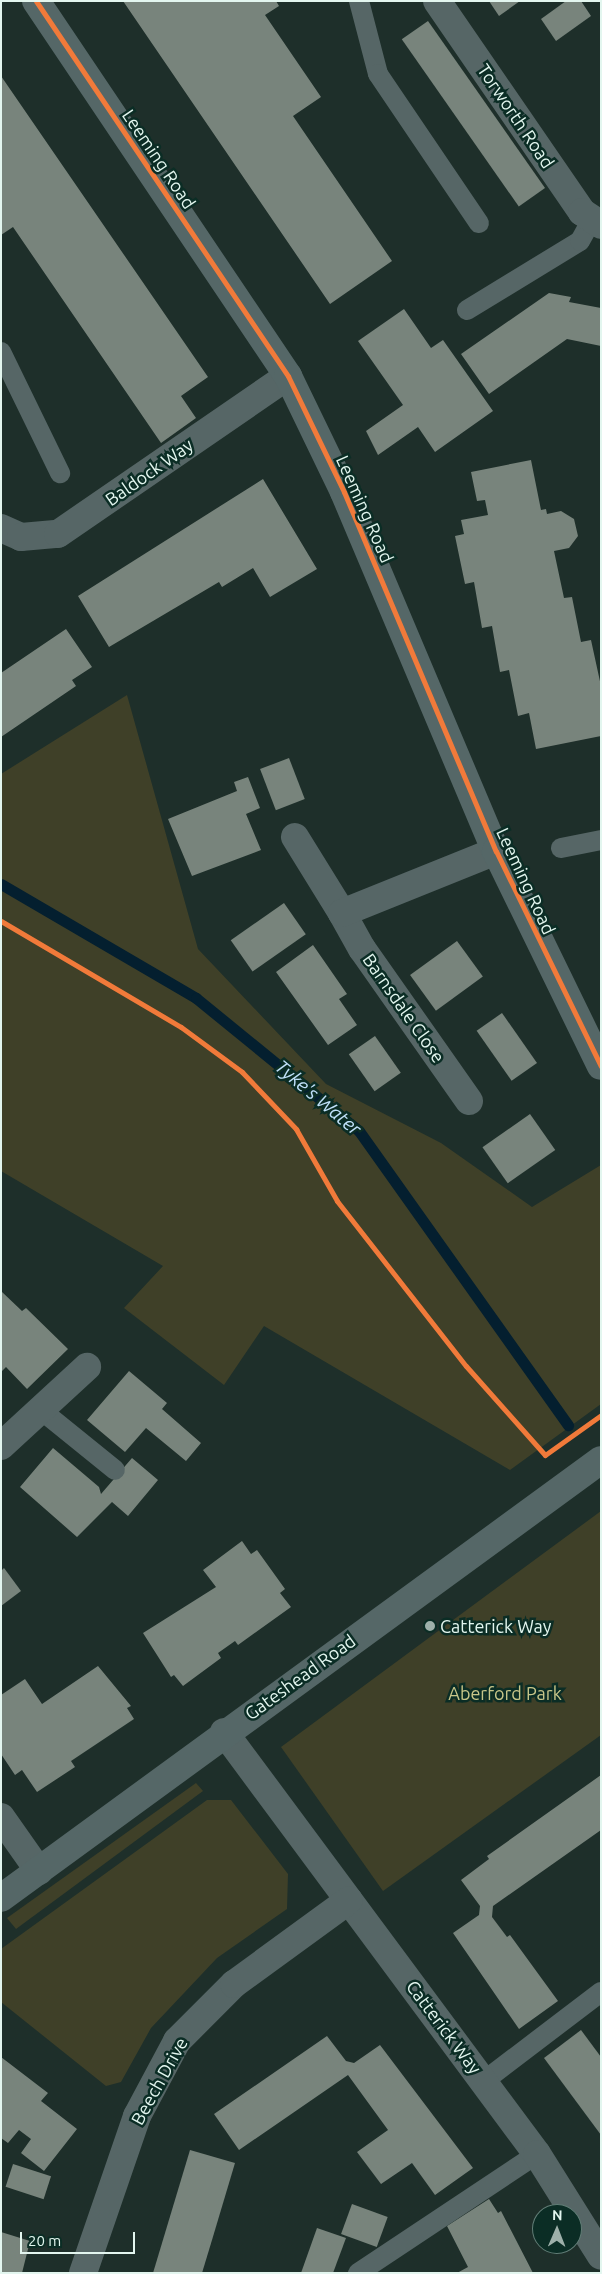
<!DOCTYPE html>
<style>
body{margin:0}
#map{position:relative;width:602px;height:2274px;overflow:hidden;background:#1e2f2a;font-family:Ubuntu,sans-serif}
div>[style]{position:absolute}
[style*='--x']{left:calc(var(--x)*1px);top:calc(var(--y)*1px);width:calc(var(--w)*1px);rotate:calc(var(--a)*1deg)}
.green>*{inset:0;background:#3f4028}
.stream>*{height:11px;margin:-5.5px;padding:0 5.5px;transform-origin:5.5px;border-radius:5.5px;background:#041f2f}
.building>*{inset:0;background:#78847c;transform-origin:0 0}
.lane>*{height:20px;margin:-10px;padding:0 10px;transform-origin:10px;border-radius:10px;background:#566666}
.street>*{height:28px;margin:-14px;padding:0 14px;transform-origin:14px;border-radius:14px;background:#566666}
.secondary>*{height:28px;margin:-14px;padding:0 14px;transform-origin:14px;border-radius:14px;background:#556767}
.cycleway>*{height:5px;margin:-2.5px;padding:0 2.5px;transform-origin:2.5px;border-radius:2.5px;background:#f17a3a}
.dots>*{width:14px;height:14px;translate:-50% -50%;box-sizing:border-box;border:2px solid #0b2d25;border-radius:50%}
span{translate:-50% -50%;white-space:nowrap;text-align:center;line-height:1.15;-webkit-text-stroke:5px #0b2d25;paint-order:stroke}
.street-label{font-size:18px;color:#e3f6ef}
.poi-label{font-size:18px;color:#e3f6ef}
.left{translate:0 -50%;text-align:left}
.park-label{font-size:18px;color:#c8c689}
.water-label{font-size:19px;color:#c1e1fa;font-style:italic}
.frame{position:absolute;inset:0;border:2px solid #e3f6ef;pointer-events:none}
.north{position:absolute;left:532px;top:2204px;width:50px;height:50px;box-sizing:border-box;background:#0b2d25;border:1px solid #617d76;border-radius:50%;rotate:1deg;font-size:14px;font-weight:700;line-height:20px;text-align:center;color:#e3f6ef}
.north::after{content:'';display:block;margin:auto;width:18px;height:22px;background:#9eb0aa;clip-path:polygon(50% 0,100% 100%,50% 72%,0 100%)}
.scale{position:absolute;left:20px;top:2232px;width:115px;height:22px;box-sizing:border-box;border:2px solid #e3f6ef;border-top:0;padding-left:6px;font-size:15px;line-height:18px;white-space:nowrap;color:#e3f6ef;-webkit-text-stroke:4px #0b2d25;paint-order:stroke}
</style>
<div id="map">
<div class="green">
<i style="clip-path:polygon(127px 695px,198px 949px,326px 1084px,441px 1143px,532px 1207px,601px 1165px,601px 1404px,510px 1470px,264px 1326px,224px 1385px,124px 1308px,163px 1266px,1px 1171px,1px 774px)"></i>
<i style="clip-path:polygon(601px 1511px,601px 1735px,383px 1891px,281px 1747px)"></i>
<i style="clip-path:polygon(196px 1783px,203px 1791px,16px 1929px,7px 1918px)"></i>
<i style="clip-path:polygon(207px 1800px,231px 1800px,288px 1874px,287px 1909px,217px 1958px,151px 2028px,121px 2082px,106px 2086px,1px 2002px,1px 1949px)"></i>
</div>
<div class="stream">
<i style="--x:1;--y:884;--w:226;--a:30.3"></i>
<i style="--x:196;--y:998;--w:210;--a:39.2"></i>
<i style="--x:359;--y:1131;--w:361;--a:54.6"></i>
</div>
<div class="building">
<i style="clip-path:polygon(123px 1px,276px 1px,279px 6px,265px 15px,321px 97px,293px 116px,392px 261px,330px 304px)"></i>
<i style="clip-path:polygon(489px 1px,520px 1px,499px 16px)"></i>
<i style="clip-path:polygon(566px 1px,581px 1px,591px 16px,556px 41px,541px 19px)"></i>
<i style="left:428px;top:21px;width:204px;height:32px;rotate:55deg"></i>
<i style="clip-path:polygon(1px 76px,208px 377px,181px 396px,196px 418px,161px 443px,13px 227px,1px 235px)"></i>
<i style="clip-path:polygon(549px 293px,571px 297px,569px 302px,601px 308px,601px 346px,567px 339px,489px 394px,461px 354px)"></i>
<i style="clip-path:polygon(404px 309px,431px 348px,443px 340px,493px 411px,435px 452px,418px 427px,378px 455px,366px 431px,403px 405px,358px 341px)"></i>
<i style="clip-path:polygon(531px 460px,541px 510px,546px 509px,547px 514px,561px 511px,574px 519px,578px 536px,569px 548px,554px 551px,564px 598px,572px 597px,581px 642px,591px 640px,601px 686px,601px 736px,536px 749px,529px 713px,518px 716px,509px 670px,500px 672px,492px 626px,482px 628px,474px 582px,465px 584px,455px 536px,464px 534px,461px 520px,488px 515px,485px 500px,477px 501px,471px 472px)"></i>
<i style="clip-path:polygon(263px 479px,317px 569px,270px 597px,253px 568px,222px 587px,219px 582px,109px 647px,78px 596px)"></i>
<i style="clip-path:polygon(66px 629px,92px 667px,72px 680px,76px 686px,1px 737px,1px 673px)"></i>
<i style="left:289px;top:758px;width:44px;height:31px;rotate:69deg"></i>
<i style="clip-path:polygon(248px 777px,260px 808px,246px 814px,261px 850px,192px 876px,168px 819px,237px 791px,234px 782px)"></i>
<i style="left:284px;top:903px;width:38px;height:65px;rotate:55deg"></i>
<i style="left:457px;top:941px;width:44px;height:58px;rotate:54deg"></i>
<i style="clip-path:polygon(313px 945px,347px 994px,339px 999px,357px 1025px,328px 1045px,276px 972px)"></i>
<i style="left:502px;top:1013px;width:61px;height:31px;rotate:55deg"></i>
<i style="left:375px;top:1036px;width:45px;height:32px;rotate:55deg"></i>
<i style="left:530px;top:1114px;width:44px;height:58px;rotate:55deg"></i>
<i style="clip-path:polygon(1px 1291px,22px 1311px,26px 1308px,68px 1349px,27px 1389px,6px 1367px,1px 1372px)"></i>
<i style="clip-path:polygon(129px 1371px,167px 1403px,162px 1409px,201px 1443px,186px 1461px,146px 1428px,125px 1452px,87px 1420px)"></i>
<i style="clip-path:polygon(53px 1448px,99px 1487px,101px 1494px,132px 1458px,158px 1480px,128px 1516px,112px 1502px,77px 1537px,20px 1487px)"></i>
<i style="clip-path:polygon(242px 1541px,251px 1554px,257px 1550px,285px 1589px,280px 1593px,291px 1607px,238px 1645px,235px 1641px,218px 1653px,221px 1658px,183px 1686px,174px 1675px,171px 1677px,143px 1633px,216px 1587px,203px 1570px)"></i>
<i style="clip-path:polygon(4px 1568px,21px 1591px,1px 1606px,1px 1571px)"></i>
<i style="clip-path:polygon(98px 1666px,131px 1706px,127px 1708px,134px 1719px,71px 1761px,75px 1767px,37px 1792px,22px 1770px,15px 1775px,1px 1754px,1px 1695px,25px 1679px,42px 1704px)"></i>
<i style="clip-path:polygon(601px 1775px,601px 1830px,493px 1906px,492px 1917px,507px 1937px,510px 1935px,558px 2001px,519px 2029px,453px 1933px,479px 1915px,480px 1906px,461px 1880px,489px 1859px,487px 1856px)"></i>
<i style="clip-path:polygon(581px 2030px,601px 2057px,601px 2135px,544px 2058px)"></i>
<i style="clip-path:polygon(327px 2036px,346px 2061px,354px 2063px,380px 2045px,473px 2168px,435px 2195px,412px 2163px,381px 2184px,357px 2152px,388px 2130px,348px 2075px,239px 2150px,214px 2114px)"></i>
<i style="clip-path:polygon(1px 2057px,48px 2093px,41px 2101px,77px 2129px,44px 2171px,21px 2153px,31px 2139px,19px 2130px,8px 2143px,1px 2138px)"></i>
<i style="clip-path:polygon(190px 2150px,235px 2163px,212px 2240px,202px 2273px,153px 2273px)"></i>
<i style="left:13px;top:2164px;width:40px;height:24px;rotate:18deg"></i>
<i style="clip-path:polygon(489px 2199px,498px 2213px,501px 2211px,533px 2273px,457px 2273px,468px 2267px,447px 2226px)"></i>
<i style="left:352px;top:2204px;width:38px;height:32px;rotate:20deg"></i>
<i style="clip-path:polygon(317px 2228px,346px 2238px,333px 2273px,301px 2273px)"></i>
<i style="clip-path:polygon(1px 2232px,30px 2241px,22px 2273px,1px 2273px)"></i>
</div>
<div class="lane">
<i style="--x:359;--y:1;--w:75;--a:75.4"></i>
<i style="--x:378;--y:74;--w:180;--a:55.9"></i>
<i style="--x:467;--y:310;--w:132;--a:-31.4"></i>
<i style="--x:580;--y:241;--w:25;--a:-61"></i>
<i style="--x:1;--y:352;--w:135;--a:64"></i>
<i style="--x:561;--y:848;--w:41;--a:-11.3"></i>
<i style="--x:41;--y:1410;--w:95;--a:39"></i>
<i style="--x:484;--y:2081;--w:147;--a:-37.3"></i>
<i style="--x:358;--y:2273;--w:215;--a:-33.6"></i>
</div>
<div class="street">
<i style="--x:437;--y:1;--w:256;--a:55.5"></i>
<i style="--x:582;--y:212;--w:23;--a:34"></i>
<i style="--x:1;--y:528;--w:22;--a:24"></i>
<i style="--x:21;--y:537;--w:37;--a:-5"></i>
<i style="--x:58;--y:534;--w:279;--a:-34.5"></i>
<i style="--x:295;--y:837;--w:89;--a:58.3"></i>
<i style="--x:469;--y:1101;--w:186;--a:-125.1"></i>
<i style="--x:362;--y:949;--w:41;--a:-119.1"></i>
<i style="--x:342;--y:913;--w:166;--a:-21.9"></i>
<i style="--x:1;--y:1446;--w:117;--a:-42.6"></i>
<i style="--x:224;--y:1732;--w:525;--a:53.44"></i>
<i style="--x:537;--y:2154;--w:120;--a:57.9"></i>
<i style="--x:1;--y:1817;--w:66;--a:54.9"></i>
<i style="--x:83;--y:2273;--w:166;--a:-71"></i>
<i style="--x:137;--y:2116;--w:85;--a:-61.9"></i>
<i style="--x:177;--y:2041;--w:81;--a:-45"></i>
<i style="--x:234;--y:1984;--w:142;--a:-36.1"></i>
</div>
<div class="secondary">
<i style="--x:36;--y:1;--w:452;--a:56.1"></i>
<i style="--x:288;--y:376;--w:129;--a:64.2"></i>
<i style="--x:344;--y:492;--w:390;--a:67.1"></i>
<i style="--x:496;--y:851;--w:239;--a:64"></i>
<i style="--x:1;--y:1898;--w:743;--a:-36.13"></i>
</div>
<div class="cycleway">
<i style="--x:36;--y:1;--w:452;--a:56.1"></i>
<i style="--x:288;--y:376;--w:129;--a:64.2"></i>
<i style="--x:344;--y:492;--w:390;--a:67.1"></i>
<i style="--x:496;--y:851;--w:239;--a:64"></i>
<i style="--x:1;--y:921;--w:209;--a:30.5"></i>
<i style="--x:181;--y:1027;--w:76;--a:36.4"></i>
<i style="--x:242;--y:1072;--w:79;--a:46.5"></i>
<i style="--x:296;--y:1129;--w:83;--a:60.3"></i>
<i style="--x:337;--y:1201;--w:209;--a:52"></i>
<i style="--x:466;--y:1366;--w:119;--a:48.4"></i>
<i style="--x:545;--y:1455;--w:69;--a:-35.5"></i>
</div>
<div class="dots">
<i style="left:430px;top:1626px;background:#9eb0aa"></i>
</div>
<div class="street-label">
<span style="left:516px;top:116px;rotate:56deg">Torworth Road</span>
<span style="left:159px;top:159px;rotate:56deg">Leeming Road</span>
<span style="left:149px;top:472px;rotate:-35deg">Baldock Way</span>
<span style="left:365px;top:509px;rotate:66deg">Leeming Road</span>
<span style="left:526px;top:881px;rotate:65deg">Leeming Road</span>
<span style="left:404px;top:1008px;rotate:55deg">Barnsdale Close</span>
<span style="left:300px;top:1677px;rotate:-36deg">Gateshead Road</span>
<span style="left:444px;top:2027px;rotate:53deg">Catterick Way</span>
<span style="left:159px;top:2081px;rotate:-61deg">Beech Drive</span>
</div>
<div class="poi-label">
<span class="left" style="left:440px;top:1626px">Catterick Way</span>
</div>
<div class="park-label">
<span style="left:505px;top:1693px">Aberford Park</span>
</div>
<div class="water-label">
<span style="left:318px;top:1098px;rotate:40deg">Tyke's Water</span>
</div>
<div class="frame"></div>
<div class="north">N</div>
<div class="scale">20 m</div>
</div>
